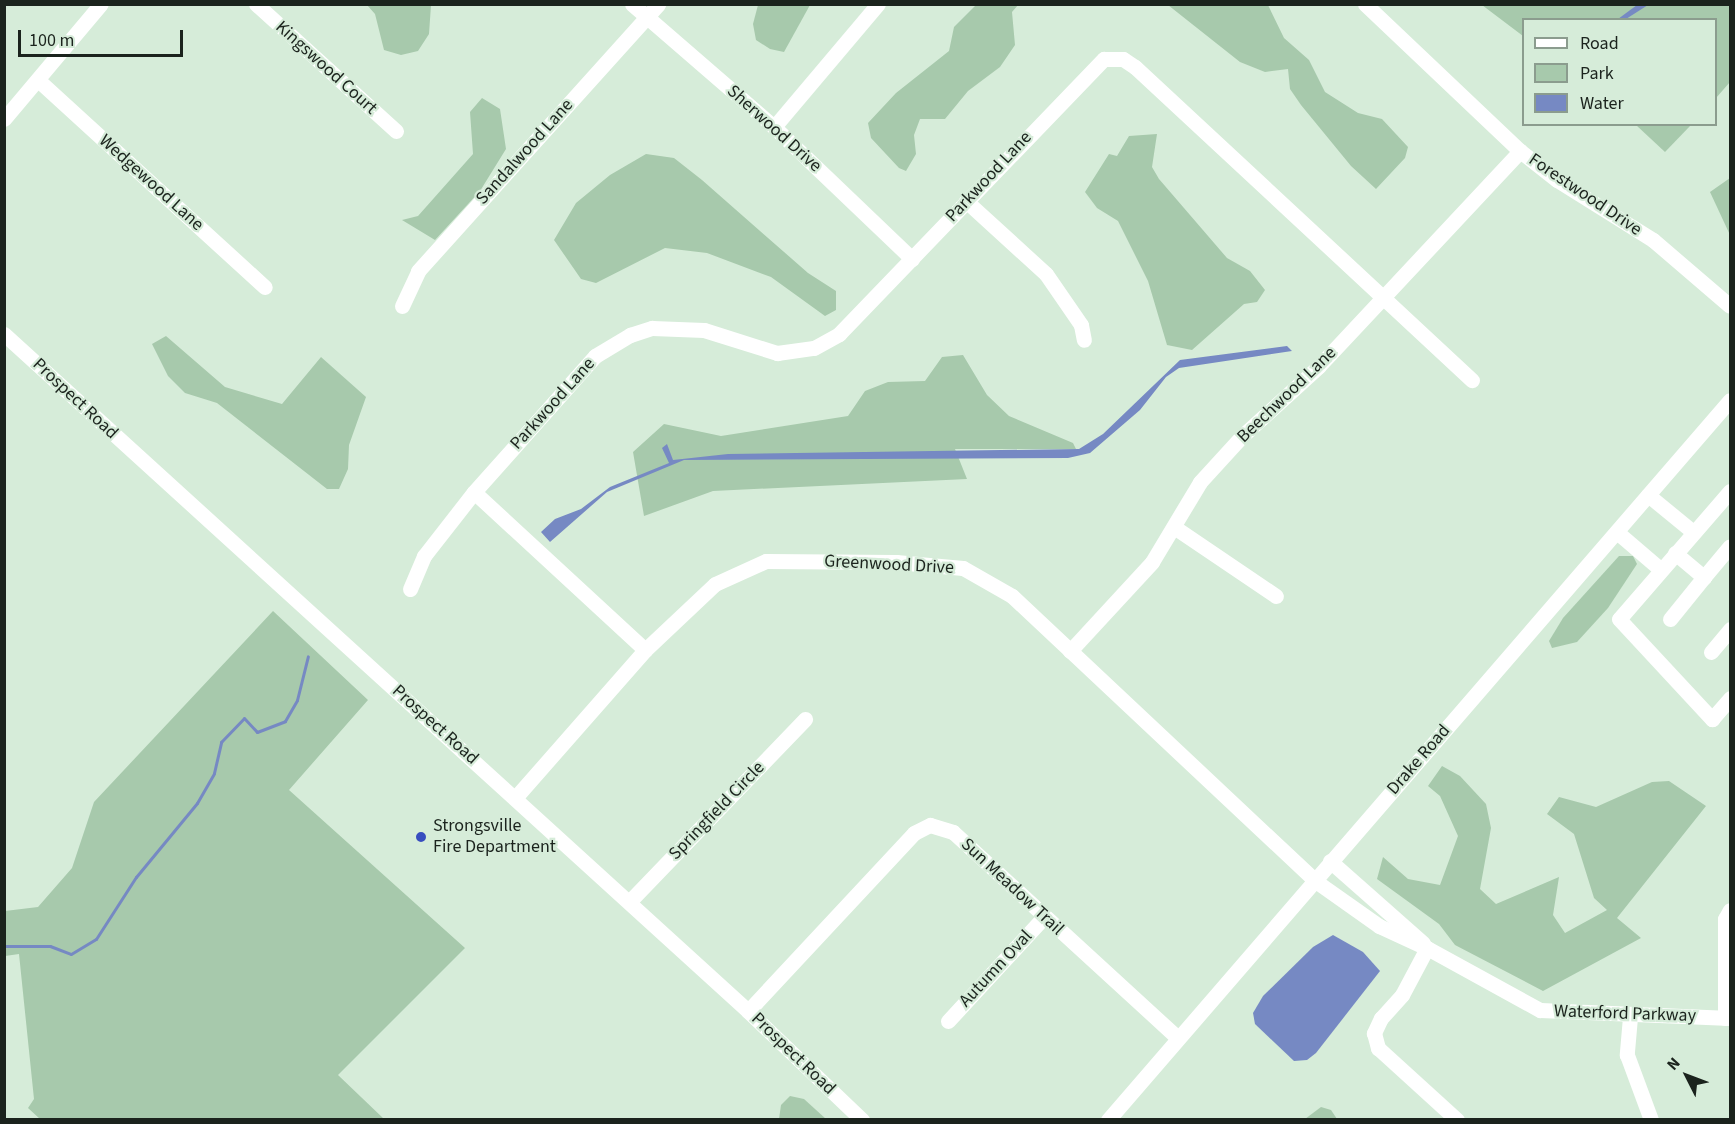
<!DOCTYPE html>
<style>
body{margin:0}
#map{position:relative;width:1735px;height:1124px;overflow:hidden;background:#d6ecd9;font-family:"Source Sans 3",sans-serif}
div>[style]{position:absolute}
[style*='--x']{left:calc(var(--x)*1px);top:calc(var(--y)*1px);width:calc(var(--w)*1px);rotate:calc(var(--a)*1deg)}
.green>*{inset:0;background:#a7c9ac}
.water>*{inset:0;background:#7689c3}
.stream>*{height:3px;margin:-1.5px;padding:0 1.5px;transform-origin:1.5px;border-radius:1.5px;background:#7689c3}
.minor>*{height:15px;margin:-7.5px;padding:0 7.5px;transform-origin:7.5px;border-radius:7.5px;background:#fff}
.dots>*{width:16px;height:16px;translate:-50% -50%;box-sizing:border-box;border:3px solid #d6ecd9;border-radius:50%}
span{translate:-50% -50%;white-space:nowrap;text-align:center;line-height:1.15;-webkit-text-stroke:4.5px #d6ecd9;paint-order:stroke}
.street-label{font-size:18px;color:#1b231d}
.poi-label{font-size:18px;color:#1b231d}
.left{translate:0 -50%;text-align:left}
.frame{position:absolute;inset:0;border:6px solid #1b231d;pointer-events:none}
.legend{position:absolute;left:1522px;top:18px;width:195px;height:108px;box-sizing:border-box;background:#d6ecd9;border:2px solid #8b9c8e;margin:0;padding:8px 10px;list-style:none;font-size:18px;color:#1b231d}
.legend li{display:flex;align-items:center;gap:12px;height:30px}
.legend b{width:30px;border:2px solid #8b9c8e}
.north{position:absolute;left:1657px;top:1046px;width:60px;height:60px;-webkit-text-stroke:4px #d6ecd9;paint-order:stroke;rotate:312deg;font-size:16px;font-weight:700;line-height:24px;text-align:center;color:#1b231d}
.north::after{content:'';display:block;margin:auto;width:21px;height:27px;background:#1b231d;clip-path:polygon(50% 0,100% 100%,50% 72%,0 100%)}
.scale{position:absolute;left:18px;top:30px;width:165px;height:27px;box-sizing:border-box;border:3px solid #1b231d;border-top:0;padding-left:8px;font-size:18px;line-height:21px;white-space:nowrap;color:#1b231d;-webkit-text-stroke:4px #d6ecd9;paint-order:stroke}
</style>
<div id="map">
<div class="green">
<i style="clip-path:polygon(367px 5px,431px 5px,429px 34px,418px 51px,401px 55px,384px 50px,375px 14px)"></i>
<i style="clip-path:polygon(758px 5px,810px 5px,784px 52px,770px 49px,756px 40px,753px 24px)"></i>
<i style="clip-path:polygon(976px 5px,1018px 5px,1012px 12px,1015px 45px,1000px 67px,968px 91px,945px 119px,920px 119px,914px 135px,916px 154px,906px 171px,899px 168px,871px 138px,868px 123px,896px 93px,949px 51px,954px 27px)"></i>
<i style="clip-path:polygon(1168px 5px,1268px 5px,1284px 38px,1309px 60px,1325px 92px,1358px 113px,1382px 119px,1408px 147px,1405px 158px,1376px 189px,1351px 166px,1301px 105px,1290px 89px,1288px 69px,1265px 72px,1240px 62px)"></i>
<i style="clip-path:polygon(1482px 5px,1730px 5px,1730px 82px,1716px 98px,1716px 20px,1524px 20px,1523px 36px)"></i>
<i style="clip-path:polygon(482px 98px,500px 109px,506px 149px,480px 191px,435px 240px,402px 220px,418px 216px,473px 154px,470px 112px)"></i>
<i style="clip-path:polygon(1636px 125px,1691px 125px,1665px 152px)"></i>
<i style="clip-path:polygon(1157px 134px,1152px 167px,1159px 179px,1227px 258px,1250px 271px,1265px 290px,1257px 302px,1244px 304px,1192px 350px,1167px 345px,1148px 281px,1118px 221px,1097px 208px,1085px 192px,1109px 154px,1117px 156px,1129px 136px)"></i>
<i style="clip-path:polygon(646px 154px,674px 158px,702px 180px,808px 273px,836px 291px,836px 310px,825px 316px,771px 277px,707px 253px,665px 248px,596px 283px,581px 279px,554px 240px,576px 203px,610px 175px)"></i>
<i style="clip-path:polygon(1730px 178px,1730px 235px,1710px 192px)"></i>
<i style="clip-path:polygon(166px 336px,225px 387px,282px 404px,321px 357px,366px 397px,349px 445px,348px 469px,339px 489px,327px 489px,217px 403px,185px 393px,168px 376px,152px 344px)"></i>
<i style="clip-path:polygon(963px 355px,987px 395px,1009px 416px,1073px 443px,1076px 449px,955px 449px,967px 479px,713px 491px,644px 516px,633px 452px,664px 424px,721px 436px,848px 416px,865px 391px,888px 382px,925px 381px,942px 357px)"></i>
<i style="clip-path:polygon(1619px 556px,1633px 556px,1637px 564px,1608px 608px,1577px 642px,1552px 648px,1549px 641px,1563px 618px)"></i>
<i style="clip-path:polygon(273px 611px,368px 700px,289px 790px,465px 948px,338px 1075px,384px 1119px,40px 1119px,28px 1108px,34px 1099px,19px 954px,5px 956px,5px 911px,38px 907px,72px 868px,94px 802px)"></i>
<i style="clip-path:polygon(1442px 766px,1460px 776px,1486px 804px,1491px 828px,1480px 889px,1496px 904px,1559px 877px,1553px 915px,1565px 933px,1607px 910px,1594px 898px,1574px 834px,1547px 814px,1559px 797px,1596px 807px,1652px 782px,1669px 781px,1706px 806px,1617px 918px,1641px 938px,1543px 991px,1455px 945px,1439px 924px,1377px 879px,1383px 857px,1408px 879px,1440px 885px,1458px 836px,1440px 796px,1428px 786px)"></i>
<i style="clip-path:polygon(790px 1096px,804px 1099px,826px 1119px,779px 1119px,781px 1105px)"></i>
<i style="clip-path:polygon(1321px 1107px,1331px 1110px,1337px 1119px,1305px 1119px)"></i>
</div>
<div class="water">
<i style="clip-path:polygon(1637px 5px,1648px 5px,1626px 19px,1618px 19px)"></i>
<i style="clip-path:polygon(1287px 346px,1292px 351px,1179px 368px,1166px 377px,1140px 410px,1090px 453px,1068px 458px,684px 460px,607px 492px,550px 542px,541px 532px,555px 519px,581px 509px,610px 487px,669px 463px,662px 448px,667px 444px,673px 460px,728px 454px,1079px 449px,1103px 434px,1180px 360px)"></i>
<i style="clip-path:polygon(1333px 935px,1363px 952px,1380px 971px,1316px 1053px,1307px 1060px,1294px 1061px,1255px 1024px,1253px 1013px,1263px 996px,1313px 947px)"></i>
</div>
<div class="stream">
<i style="--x:4;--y:946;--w:46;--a:0"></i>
<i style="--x:50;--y:946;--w:22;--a:21"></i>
<i style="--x:71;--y:954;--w:29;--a:-31"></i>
<i style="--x:96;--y:939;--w:74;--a:-57.2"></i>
<i style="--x:136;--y:877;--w:96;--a:-50.5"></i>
<i style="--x:197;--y:803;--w:34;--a:-60"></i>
<i style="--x:214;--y:773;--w:32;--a:-77"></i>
<i style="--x:221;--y:742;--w:33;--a:-46"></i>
<i style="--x:244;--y:718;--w:19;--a:47"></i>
<i style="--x:257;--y:732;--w:30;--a:-21"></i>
<i style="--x:285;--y:721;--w:24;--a:-60"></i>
<i style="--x:297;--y:700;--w:45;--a:-76"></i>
</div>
<div class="minor">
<i style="--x:256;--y:4;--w:189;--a:42.2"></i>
<i style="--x:632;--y:4;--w:188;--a:40.9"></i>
<i style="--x:774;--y:127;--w:191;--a:43.7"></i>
<i style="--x:1365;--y:4;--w:214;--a:43.5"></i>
<i style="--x:1520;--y:151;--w:47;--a:38.1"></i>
<i style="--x:1557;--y:180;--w:113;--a:32"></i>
<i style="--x:1653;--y:240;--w:101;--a:40.6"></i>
<i style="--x:38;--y:80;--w:307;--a:42.4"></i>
<i style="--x:4;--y:119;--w:150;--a:-49.9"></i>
<i style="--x:774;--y:127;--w:161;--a:-49.8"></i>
<i style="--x:966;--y:201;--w:108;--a:42.4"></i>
<i style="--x:1046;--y:274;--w:62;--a:55.5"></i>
<i style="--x:1081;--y:325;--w:15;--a:79"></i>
<i style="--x:402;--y:306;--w:38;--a:-65"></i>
<i style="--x:418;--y:271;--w:359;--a:-48"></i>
<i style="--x:4;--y:334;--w:1006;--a:42.3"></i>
<i style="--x:748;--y:1011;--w:158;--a:43.7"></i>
<i style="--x:1730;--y:491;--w:169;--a:130.9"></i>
<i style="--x:1619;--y:619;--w:137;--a:47.1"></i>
<i style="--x:1712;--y:719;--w:28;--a:-49"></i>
<i style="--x:474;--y:492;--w:233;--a:42.7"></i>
<i style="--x:1648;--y:495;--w:58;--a:39.4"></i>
<i style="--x:1174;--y:527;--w:123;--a:34.1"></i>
<i style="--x:1618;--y:533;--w:55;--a:40.6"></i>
<i style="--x:1675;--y:553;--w:38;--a:40"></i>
<i style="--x:1704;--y:577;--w:40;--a:-50"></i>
<i style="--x:410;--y:589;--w:36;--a:-67"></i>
<i style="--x:424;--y:556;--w:81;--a:-52"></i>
<i style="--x:474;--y:492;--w:182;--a:-48.3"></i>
<i style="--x:595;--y:356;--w:41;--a:-31"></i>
<i style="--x:630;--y:335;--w:23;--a:-18"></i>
<i style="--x:652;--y:328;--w:52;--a:2.2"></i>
<i style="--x:704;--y:330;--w:77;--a:17.5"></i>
<i style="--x:777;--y:353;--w:37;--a:-8"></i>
<i style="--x:814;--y:348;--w:29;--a:-29"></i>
<i style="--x:839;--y:334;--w:382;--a:-46.1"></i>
<i style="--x:1104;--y:59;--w:19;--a:0"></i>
<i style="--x:1123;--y:59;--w:14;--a:34"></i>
<i style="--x:1135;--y:67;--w:460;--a:42.9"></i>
<i style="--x:1670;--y:619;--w:54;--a:-51"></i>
<i style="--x:1070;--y:651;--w:121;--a:-47.3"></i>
<i style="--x:1152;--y:562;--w:93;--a:-59"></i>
<i style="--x:1200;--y:482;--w:62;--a:-47.6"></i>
<i style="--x:1242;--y:436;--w:103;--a:-42.2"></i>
<i style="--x:1318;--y:367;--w:296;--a:-46.9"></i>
<i style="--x:1711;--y:652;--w:30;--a:-50"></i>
<i style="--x:515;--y:798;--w:197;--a:-48.7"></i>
<i style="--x:645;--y:650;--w:96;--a:-43.3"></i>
<i style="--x:715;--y:584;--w:56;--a:-24.3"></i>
<i style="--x:766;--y:561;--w:130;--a:0.4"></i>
<i style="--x:896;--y:562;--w:67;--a:5.1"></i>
<i style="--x:963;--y:568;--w:56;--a:29.7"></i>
<i style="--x:1012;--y:596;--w:415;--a:43.2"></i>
<i style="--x:1314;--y:880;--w:80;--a:35.3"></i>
<i style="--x:1379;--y:926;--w:53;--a:24.6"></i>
<i style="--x:1427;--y:948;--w:129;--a:28.8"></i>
<i style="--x:1540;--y:1010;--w:190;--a:2.4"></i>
<i style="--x:1330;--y:861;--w:124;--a:41.4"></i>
<i style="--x:629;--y:902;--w:254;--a:-46.1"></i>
<i style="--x:1427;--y:948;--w:53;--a:118"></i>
<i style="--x:1402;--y:995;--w:31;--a:132"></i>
<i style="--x:1381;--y:1018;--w:17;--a:115"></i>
<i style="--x:1374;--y:1033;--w:16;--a:75"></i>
<i style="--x:1378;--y:1048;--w:107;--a:42.3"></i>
<i style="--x:748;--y:1011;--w:243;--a:-47"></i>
<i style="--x:914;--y:833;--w:18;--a:-27"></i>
<i style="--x:930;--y:825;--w:24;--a:17"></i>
<i style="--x:953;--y:832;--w:304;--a:42.5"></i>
<i style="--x:1630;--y:1017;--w:38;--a:95"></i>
<i style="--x:1627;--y:1055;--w:69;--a:69.7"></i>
<i style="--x:1725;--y:1018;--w:99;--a:-90"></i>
<i style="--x:1725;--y:919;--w:10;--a:-61"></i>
<i style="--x:948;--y:1021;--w:142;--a:-47.3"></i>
<i style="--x:1108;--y:1120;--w:951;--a:-49.18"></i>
</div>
<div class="dots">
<i style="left:421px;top:837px;background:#374dbf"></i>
</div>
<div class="street-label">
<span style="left:326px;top:68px;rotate:42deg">Kingswood Court</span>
<span style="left:774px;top:129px;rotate:42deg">Sherwood Drive</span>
<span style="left:525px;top:152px;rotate:-48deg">Sandalwood Lane</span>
<span style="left:989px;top:177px;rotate:-47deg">Parkwood Lane</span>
<span style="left:151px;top:183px;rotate:42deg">Wedgewood Lane</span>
<span style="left:1585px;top:195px;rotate:34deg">Forestwood Drive</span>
<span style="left:1287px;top:395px;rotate:-44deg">Beechwood Lane</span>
<span style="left:75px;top:399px;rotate:43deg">Prospect Road</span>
<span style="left:553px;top:404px;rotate:-48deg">Parkwood Lane</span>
<span style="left:889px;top:565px;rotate:3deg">Greenwood Drive</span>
<span style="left:435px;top:725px;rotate:42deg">Prospect Road</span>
<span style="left:1419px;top:760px;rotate:-49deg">Drake Road</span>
<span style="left:717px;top:811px;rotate:-46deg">Springfield Circle</span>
<span style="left:1012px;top:887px;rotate:43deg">Sun Meadow Trail</span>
<span style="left:996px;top:969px;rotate:-47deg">Autumn Oval</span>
<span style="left:1625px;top:1014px;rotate:2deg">Waterford Parkway</span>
<span style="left:793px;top:1054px;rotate:44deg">Prospect Road</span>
</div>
<div class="poi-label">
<span class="left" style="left:433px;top:837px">Strongsville<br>Fire Department</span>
</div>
<div class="frame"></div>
<ul class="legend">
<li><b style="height:8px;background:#fff"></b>Road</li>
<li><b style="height:16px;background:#a7c9ac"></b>Park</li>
<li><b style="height:16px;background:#7689c3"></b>Water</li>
</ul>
<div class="north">N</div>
<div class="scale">100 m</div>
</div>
